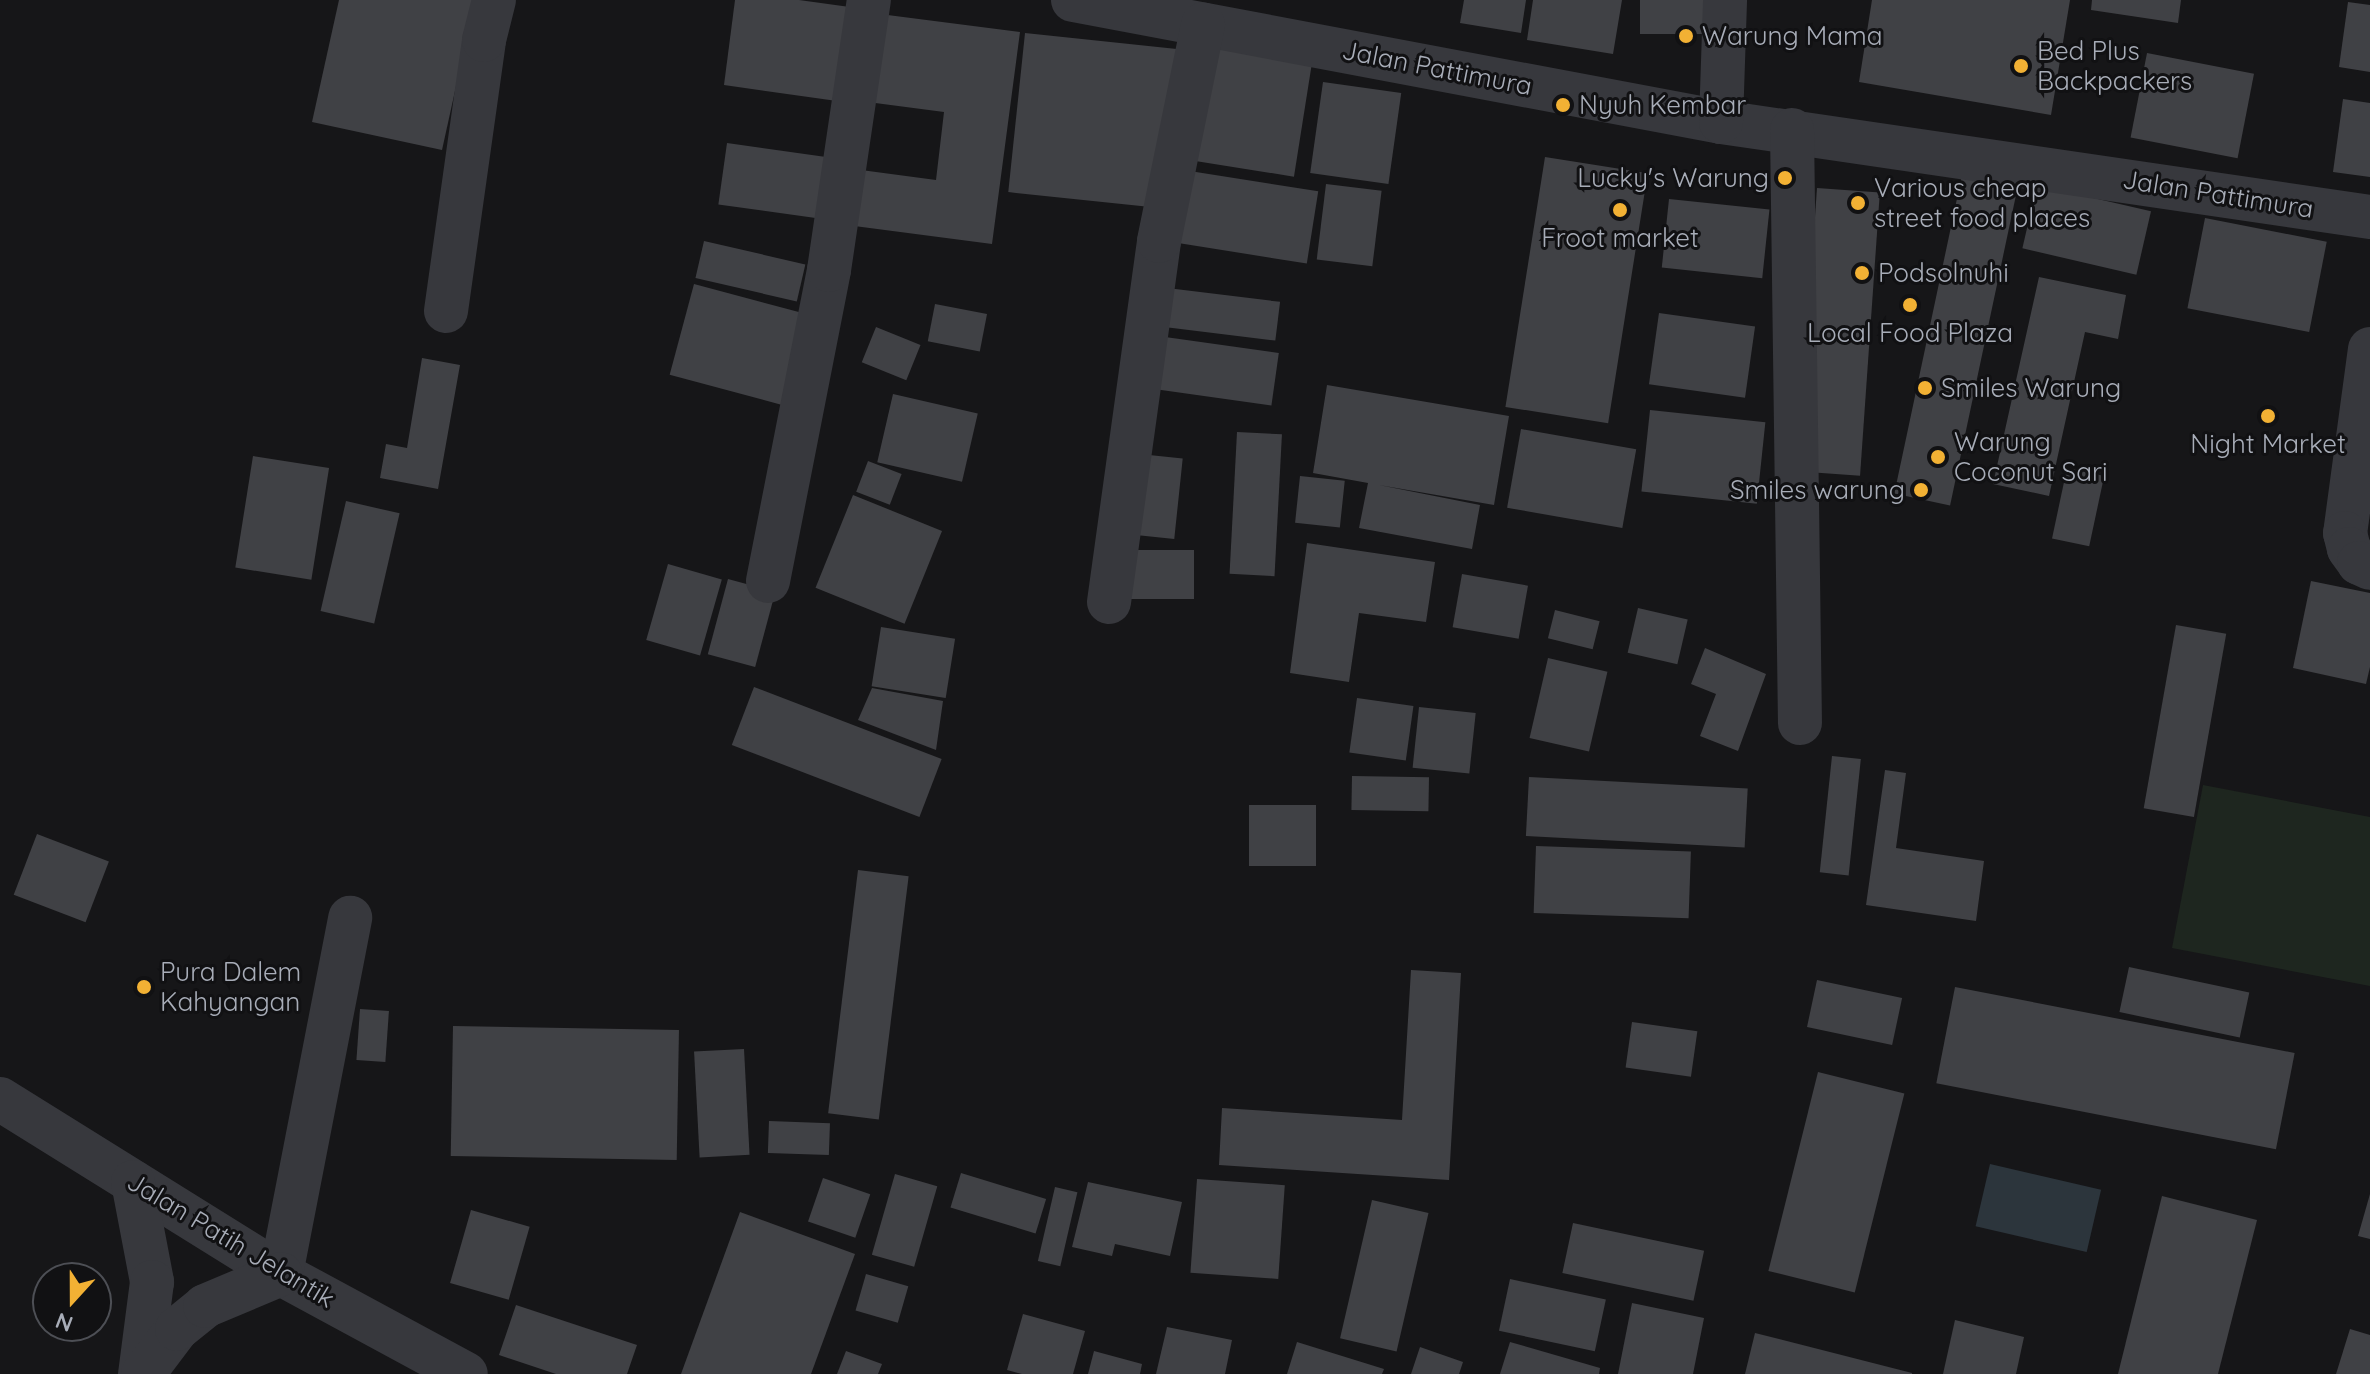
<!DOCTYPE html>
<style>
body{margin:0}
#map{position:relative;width:2370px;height:1374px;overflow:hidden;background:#161618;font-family:Quicksand,sans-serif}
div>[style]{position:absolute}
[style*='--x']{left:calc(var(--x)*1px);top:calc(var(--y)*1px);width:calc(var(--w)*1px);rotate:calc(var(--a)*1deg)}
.green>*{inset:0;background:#1e261f}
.water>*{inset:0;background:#2c353c;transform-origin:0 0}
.building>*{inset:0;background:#404145;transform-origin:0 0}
.minor>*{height:44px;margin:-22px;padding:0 22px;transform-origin:22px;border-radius:22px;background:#37383d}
.dots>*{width:22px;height:22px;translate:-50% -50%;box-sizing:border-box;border:4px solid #111113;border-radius:50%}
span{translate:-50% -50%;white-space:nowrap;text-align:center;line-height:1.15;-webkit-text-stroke:6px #111113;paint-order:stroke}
.poi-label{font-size:26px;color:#a8adb8}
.left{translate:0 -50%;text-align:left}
.right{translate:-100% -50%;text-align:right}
.street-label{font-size:26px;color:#a8adb8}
.north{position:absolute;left:32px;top:1262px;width:80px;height:80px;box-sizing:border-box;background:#111113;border:2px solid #4d4f55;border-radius:50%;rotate:201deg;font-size:22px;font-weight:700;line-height:32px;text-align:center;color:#a8adb8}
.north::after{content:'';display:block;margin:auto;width:28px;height:36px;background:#f2b134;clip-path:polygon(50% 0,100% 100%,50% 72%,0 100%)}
</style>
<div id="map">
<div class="green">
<i style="clip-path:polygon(2203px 785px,2370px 817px,2370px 986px,2172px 948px)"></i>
</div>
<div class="water">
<i style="left:1990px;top:1164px;width:114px;height:64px;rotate:13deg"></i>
</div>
<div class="building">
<i style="clip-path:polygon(339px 0,475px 0,442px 150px,312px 122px)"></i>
<i style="clip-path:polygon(735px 0,799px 0,857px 8px,844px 102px,724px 85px)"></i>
<i style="clip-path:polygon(1464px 0,1526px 0,1521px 33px,1460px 23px)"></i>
<i style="clip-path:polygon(1533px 0,1622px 0,1613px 54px,1527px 40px)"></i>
<i style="left:1640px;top:0;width:70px;height:34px"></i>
<i style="clip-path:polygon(1872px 0,2070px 0,2051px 115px,1859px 82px)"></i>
<i style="clip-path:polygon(2092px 0,2181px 0,2178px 23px,2091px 10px)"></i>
<i style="clip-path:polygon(2348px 2px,2370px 5px,2370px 72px,2339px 67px)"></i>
<i style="clip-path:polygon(872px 13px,1020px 32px,992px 244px,839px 224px,846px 168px,936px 180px,944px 112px,860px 101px)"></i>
<i style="left:1025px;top:33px;width:155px;height:160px;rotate:6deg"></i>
<i style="left:1211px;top:42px;width:103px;height:120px;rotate:9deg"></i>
<i style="left:2147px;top:53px;width:109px;height:86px;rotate:11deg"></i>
<i style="left:1323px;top:82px;width:79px;height:92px;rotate:8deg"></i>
<i style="clip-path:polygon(2343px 99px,2370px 103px,2370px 177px,2333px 172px)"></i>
<i style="left:727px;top:143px;width:109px;height:62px;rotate:8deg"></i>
<i style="left:1545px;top:157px;width:104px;height:253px;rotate:9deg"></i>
<i style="left:1965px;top:161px;width:57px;height:340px;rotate:12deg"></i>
<i style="left:1177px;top:169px;width:143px;height:73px;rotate:9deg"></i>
<i style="left:1326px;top:184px;width:56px;height:76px;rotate:7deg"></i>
<i style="left:2037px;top:185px;width:117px;height:65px;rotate:13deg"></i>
<i style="left:1817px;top:188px;width:63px;height:284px;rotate:4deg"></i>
<i style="left:1669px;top:199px;width:101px;height:69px;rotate:6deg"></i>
<i style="left:2205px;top:218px;width:124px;height:92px;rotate:11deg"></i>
<i style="left:704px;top:241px;width:104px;height:38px;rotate:13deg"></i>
<i style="clip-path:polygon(2039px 277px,2126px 295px,2118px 339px,2085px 332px,2049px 496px,1993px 484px)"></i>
<i style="left:694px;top:284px;width:125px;height:94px;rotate:15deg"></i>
<i style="left:1159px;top:287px;width:122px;height:39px;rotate:7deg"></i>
<i style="left:935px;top:304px;width:53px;height:38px;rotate:11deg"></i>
<i style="left:1659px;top:313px;width:97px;height:72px;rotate:8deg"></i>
<i style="left:876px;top:327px;width:48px;height:38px;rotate:22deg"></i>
<i style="left:1158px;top:336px;width:122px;height:53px;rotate:8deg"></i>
<i style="clip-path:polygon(422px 358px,460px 365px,438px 489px,380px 478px,386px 444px,407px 448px)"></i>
<i style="clip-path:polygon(1327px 385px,1509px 416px,1494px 505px,1379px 485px,1480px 505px,1472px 549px,1359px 528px,1368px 483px,1313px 473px)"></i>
<i style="left:893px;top:394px;width:87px;height:70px;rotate:13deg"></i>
<i style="left:1650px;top:410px;width:116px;height:82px;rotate:6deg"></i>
<i style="left:1521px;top:429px;width:117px;height:80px;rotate:10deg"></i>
<i style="left:1237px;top:432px;width:45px;height:142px;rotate:3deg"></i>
<i style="left:1130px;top:453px;width:53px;height:81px;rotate:6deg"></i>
<i style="left:253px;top:456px;width:77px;height:113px;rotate:9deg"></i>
<i style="left:868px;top:461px;width:36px;height:33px;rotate:21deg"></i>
<i style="left:2067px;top:468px;width:38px;height:72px;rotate:12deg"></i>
<i style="left:1300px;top:476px;width:45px;height:47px;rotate:6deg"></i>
<i style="left:853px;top:495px;width:96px;height:100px;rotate:22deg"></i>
<i style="left:346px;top:501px;width:55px;height:113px;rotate:13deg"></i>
<i style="clip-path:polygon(1307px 543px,1435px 562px,1426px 622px,1359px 613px,1349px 682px,1290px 673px)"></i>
<i style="left:1125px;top:550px;width:69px;height:49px"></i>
<i style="left:668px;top:564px;width:56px;height:79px;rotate:16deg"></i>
<i style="left:1462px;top:574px;width:67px;height:54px;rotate:10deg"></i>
<i style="left:728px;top:579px;width:49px;height:78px;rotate:15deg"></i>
<i style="clip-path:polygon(2311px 581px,2370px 593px,2370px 667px,2366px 684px,2293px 668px)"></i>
<i style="left:1638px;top:608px;width:51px;height:46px;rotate:13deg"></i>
<i style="left:1555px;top:610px;width:46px;height:29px;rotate:14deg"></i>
<i style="left:2176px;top:625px;width:51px;height:186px;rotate:10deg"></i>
<i style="left:881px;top:627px;width:75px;height:60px;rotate:9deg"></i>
<i style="clip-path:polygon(1705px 648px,1766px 674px,1738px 751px,1700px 736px,1716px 694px,1691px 684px)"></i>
<i style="left:1548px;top:658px;width:61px;height:82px;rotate:13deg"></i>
<i style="left:754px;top:687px;width:201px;height:62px;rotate:21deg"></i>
<i style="clip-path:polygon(872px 688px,943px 701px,936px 750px,858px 720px)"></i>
<i style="left:1357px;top:698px;width:57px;height:55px;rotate:8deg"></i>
<i style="left:1419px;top:707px;width:57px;height:61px;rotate:6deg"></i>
<i style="left:1832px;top:756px;width:29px;height:117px;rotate:6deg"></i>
<i style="clip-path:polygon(1885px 770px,1906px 773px,1896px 848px,1984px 861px,1976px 921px,1866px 905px)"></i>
<i style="left:1352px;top:776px;width:77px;height:34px;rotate:1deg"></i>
<i style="left:1529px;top:777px;width:219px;height:59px;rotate:3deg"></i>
<i style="left:1249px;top:805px;width:67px;height:61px"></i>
<i style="left:37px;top:834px;width:77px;height:65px;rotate:21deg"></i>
<i style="left:1536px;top:846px;width:155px;height:67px;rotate:2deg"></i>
<i style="left:858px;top:870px;width:51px;height:245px;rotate:7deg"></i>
<i style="left:2129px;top:967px;width:123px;height:46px;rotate:12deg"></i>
<i style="clip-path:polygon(1411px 970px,1461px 973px,1449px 1180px,1219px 1165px,1222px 1108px,1402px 1120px)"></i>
<i style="left:1817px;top:980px;width:87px;height:48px;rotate:12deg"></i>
<i style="left:1955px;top:987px;width:346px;height:98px;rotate:11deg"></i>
<i style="left:360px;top:1009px;width:29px;height:51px;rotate:4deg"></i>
<i style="left:1632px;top:1022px;width:66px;height:46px;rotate:8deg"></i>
<i style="left:453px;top:1026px;width:226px;height:130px;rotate:1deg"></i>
<i style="left:744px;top:1049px;width:106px;height:50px;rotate:87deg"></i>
<i style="left:1818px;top:1072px;width:89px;height:205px;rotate:14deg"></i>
<i style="left:769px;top:1121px;width:61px;height:32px;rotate:2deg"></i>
<i style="left:961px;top:1173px;width:89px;height:36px;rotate:17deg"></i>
<i style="left:895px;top:1174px;width:44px;height:84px;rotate:16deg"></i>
<i style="left:823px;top:1178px;width:50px;height:46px;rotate:19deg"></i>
<i style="left:1197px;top:1179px;width:88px;height:94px;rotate:4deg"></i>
<i style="clip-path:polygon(1088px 1182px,1182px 1202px,1170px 1256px,1115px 1244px,1112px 1256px,1072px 1247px)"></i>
<i style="left:1055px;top:1187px;width:23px;height:76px;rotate:13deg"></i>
<i style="clip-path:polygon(2370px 1194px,2370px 1239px,2358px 1236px)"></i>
<i style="clip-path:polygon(2162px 1196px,2257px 1220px,2218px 1374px,2118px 1374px)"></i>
<i style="left:1372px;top:1200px;width:58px;height:142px;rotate:13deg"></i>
<i style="left:471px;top:1210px;width:61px;height:76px;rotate:16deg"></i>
<i style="clip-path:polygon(740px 1212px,855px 1254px,811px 1374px,681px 1374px)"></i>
<i style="left:1573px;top:1223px;width:134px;height:51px;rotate:12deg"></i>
<i style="left:866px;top:1274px;width:44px;height:38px;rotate:16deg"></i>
<i style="left:1510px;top:1279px;width:98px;height:53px;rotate:12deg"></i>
<i style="clip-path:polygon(1632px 1303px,1704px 1318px,1693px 1374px,1618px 1374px)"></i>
<i style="clip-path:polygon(516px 1305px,637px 1345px,627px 1374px,556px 1374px,499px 1355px)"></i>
<i style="clip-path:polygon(1023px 1314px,1085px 1331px,1073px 1374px,1022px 1374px,1007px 1370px)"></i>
<i style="clip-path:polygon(1955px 1320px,2024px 1337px,2016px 1374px,1943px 1374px)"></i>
<i style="clip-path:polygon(1167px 1327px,1232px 1340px,1225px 1374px,1156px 1374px)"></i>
<i style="clip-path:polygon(2350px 1329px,2370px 1335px,2370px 1374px,2336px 1374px)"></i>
<i style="clip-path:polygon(1755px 1333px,1912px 1373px,1912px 1374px,1745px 1374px)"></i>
<i style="clip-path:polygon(1297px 1342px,1384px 1369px,1382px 1374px,1287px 1374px)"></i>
<i style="clip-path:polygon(1510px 1342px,1600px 1368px,1599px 1374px,1500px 1374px)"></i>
<i style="clip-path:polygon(1420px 1347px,1463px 1362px,1459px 1374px,1411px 1374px)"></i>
<i style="clip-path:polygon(846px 1351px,882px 1364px,878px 1374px,837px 1374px)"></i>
<i style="clip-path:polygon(1094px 1351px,1142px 1364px,1140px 1374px,1088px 1374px)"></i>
</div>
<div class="minor">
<i style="--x:1073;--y:0;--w:659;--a:10.66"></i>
<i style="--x:1721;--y:122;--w:656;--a:8.33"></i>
<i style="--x:1721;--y:122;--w:122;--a:-88.1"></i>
<i style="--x:1792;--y:130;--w:593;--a:89.23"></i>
<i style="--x:446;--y:311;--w:274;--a:-82"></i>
<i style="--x:484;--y:40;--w:41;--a:-76"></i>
<i style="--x:2370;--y:349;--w:186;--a:97.7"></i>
<i style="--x:2345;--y:533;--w:16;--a:76"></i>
<i style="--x:2349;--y:549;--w:17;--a:54"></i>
<i style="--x:2359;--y:563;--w:12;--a:24"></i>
<i style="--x:768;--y:581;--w:317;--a:-78.9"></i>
<i style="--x:829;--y:270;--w:273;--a:-81.6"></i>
<i style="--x:1109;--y:602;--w:364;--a:-82.1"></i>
<i style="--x:1159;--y:241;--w:221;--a:-78.5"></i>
<i style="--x:0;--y:1099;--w:331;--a:31.9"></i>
<i style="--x:281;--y:1274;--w:210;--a:28.4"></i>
<i style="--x:133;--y:1182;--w:102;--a:79.2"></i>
<i style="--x:152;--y:1282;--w:93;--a:97.4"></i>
<i style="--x:281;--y:1274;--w:363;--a:-79"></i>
<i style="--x:143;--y:1374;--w:56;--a:-52.9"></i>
<i style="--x:177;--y:1329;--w:36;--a:-39"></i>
<i style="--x:205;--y:1306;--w:82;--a:-22.8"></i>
</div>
<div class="dots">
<i style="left:1686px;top:36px;background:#f2b134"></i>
<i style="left:2021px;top:66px;background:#f2b134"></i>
<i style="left:1563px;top:105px;background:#f2b134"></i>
<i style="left:1785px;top:178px;background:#f2b134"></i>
<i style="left:1858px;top:203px;background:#f2b134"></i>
<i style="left:1620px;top:210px;background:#f2b134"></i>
<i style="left:1862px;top:273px;background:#f2b134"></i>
<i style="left:1910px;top:305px;background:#f2b134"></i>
<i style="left:1925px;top:388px;background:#f2b134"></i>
<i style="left:2268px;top:416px;background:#f2b134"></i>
<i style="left:1938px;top:457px;background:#f2b134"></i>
<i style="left:1921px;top:490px;background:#f2b134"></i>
<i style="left:144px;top:987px;background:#f2b134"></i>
</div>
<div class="poi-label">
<span class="left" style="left:1702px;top:36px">Warung Mama</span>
<span class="left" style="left:2037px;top:66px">Bed Plus<br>Backpackers</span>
<span class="left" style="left:1579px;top:105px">Nyuh Kembar</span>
<span class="right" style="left:1769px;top:178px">Lucky's Warung</span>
<span class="left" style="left:1874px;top:203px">Various cheap<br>street food places</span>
<span style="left:1620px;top:238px">Froot market</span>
<span class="left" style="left:1878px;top:273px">Podsolnuhi</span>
<span style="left:1910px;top:333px">Local Food Plaza</span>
<span class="left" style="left:1941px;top:388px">Smiles Warung</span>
<span class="left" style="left:1954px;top:457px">Warung<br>Coconut Sari</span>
<span style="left:2268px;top:444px">Night Market</span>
<span class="right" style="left:1905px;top:490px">Smiles warung</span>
<span class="left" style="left:160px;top:987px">Pura Dalem<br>Kahyangan</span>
</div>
<div class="street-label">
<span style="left:1437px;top:68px;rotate:11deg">Jalan Pattimura</span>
<span style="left:2218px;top:194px;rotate:9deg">Jalan Pattimura</span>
<span style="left:231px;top:1240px;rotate:31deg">Jalan Patih Jelantik</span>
</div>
<div class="north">N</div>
</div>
